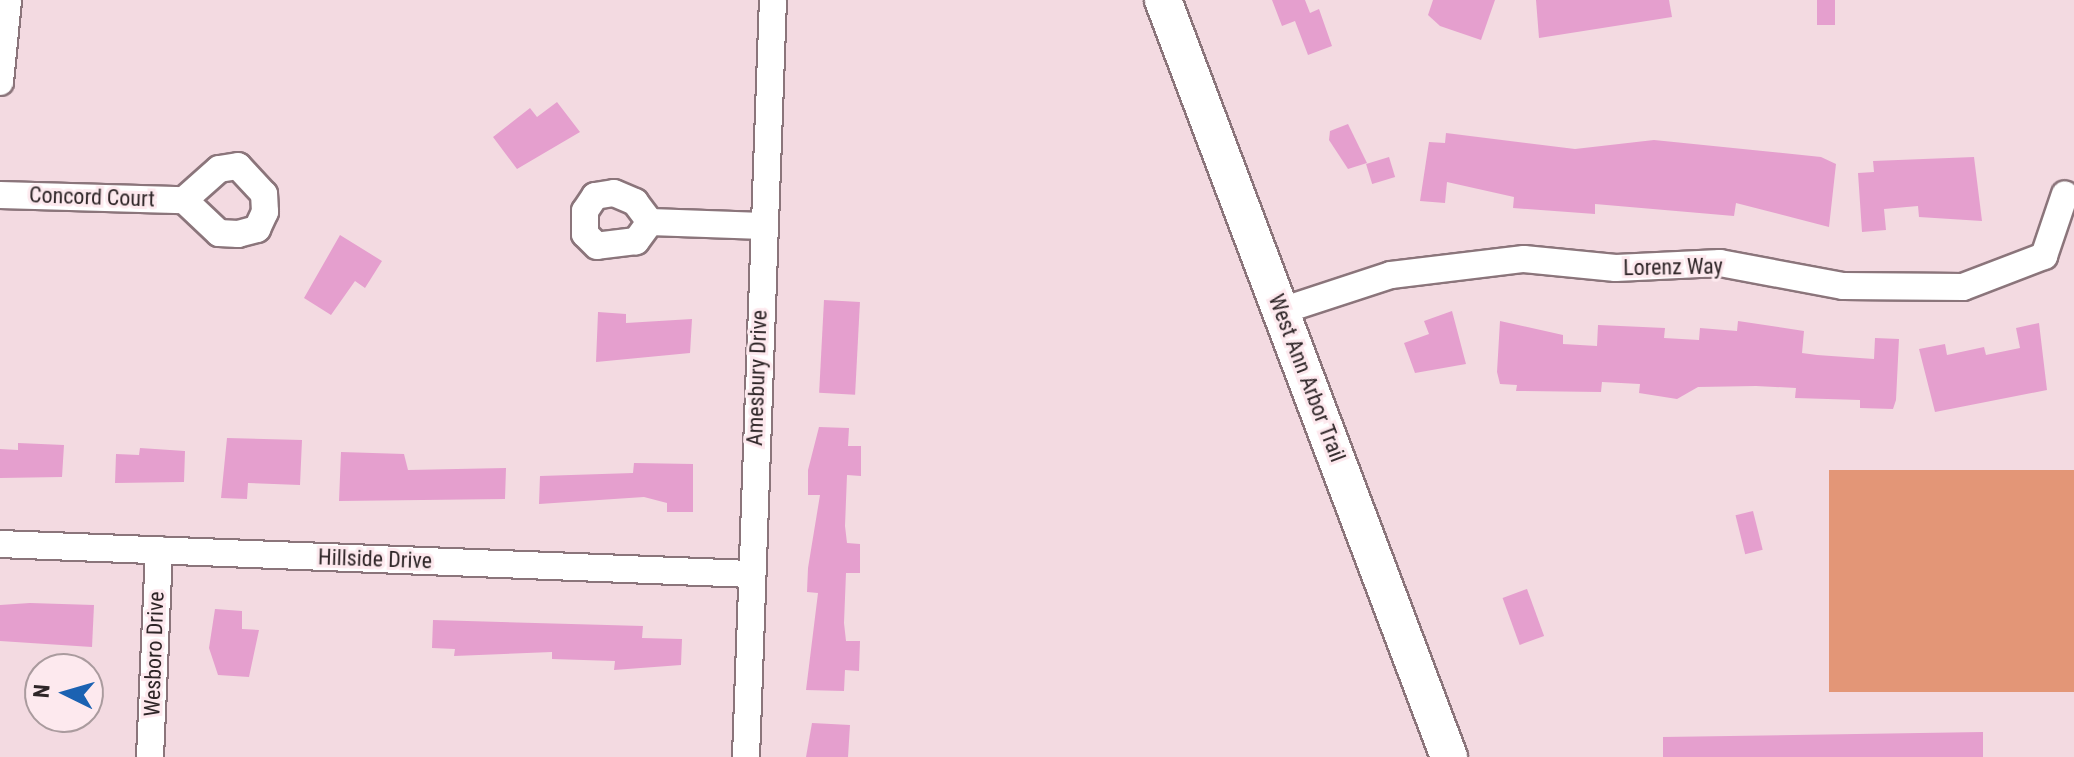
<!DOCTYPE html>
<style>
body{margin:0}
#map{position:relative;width:2074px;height:757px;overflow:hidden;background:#f3dae1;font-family:"Roboto Condensed",sans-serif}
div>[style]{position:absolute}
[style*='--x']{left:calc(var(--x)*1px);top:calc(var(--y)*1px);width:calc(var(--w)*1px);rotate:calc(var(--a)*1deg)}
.forest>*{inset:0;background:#e39677;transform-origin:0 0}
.building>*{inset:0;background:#e59fce;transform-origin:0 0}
.roads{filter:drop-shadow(2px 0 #8b757b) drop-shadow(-2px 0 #8b757b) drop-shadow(0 2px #8b757b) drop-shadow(0 -2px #8b757b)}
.street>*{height:26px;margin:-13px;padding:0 13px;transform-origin:13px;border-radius:13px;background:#fff}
.secondary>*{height:36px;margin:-18px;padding:0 18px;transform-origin:18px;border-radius:18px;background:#fff}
span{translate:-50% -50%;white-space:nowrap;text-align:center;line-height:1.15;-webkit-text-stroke:6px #fde9ee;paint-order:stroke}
.street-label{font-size:22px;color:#2e2527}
.north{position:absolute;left:24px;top:653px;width:80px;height:80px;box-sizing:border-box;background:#fde9ee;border:2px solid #aa9b9e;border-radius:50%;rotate:275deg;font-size:22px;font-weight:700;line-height:32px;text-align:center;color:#2e2527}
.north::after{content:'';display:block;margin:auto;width:28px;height:36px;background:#1b62b2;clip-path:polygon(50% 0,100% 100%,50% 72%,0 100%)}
</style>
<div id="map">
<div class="forest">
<i style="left:2074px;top:470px;width:222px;height:245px;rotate:90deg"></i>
</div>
<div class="building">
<i style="clip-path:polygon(1272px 0,1305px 0,1310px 13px,1319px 9px,1332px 46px,1308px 55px,1295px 21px,1282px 26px)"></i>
<i style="clip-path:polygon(1433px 0,1495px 0,1481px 40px,1440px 26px,1428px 15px)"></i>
<i style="clip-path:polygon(1536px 0,1669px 0,1672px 17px,1539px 38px)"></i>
<i style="left:1817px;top:0;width:18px;height:25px"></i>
<i style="clip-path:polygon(557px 102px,580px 132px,517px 169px,493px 137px,530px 108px,537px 117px)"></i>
<i style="clip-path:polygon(1348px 124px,1367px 163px,1348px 169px,1329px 140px,1330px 131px)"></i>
<i style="clip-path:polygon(1446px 133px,1575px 149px,1654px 140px,1821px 157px,1836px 164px,1829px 227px,1736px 203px,1734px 216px,1595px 204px,1595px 214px,1513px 208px,1514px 197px,1447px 182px,1445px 203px,1420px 201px,1429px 142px,1445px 143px)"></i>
<i style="left:1389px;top:157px;width:21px;height:24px;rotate:73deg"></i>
<i style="clip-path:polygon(1974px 157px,1982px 221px,1919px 217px,1918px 206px,1884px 209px,1886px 230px,1862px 232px,1858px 173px,1874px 172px,1873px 161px)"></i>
<i style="clip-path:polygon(340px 235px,382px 261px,365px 288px,355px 281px,331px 315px,304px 298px)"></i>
<i style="left:824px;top:300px;width:36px;height:93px;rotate:3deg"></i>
<i style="clip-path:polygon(1452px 311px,1466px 364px,1415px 373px,1404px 343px,1429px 334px,1424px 321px)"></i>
<i style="clip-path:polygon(598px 312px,626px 314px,626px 323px,692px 319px,690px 353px,596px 362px)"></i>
<i style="clip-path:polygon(1500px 321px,1563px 335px,1563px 344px,1597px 346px,1598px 325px,1665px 328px,1664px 338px,1699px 340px,1700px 328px,1737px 331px,1738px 321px,1804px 331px,1802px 353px,1817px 355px,1874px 359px,1875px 338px,1899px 339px,1896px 400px,1893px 409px,1860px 408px,1860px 400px,1795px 398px,1796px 388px,1756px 386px,1698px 387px,1677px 399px,1639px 393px,1640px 384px,1602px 382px,1601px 392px,1516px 391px,1517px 385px,1500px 384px,1497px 372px)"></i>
<i style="clip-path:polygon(2039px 323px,2047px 390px,1935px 412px,1919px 349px,1945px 344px,1947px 355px,1984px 347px,1986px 355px,2020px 348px,2016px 328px)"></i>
<i style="clip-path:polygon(819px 427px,849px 428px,848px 446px,861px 446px,861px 476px,847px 475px,845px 526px,847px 543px,860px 544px,860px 573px,846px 573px,844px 623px,846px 641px,860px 641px,859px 671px,845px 670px,844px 691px,806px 690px,818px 593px,807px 592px,808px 568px,820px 495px,808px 495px,808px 470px)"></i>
<i style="clip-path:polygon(227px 438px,302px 440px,300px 485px,248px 483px,247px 499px,221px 498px)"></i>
<i style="clip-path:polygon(18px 443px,64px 445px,62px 477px,0 478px,0 449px,18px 450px)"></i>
<i style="clip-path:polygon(140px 448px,185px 451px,184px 482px,115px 483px,116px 454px,139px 455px)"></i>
<i style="clip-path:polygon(341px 452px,404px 454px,408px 470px,506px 468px,505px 499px,339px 501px)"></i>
<i style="clip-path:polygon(634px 463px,693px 464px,693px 512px,667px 512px,667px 503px,644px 497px,539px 504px,540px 476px,633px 473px)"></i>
<i style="left:1753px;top:511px;width:40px;height:18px;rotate:76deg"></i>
<i style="left:1527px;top:589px;width:50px;height:26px;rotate:70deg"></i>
<i style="clip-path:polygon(30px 603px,94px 605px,92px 647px,0 641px,0 605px)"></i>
<i style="clip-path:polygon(215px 609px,242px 611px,242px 629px,259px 630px,249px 677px,218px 675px,209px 648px)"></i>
<i style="clip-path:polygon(433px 620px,643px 626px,642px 638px,682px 639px,681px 665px,614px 670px,615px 661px,552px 659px,552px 652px,454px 656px,455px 649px,432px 648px)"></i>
<i style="clip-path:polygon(812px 723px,850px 725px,848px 757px,806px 757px)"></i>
<i style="clip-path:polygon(1983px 732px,1983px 757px,1663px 757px,1663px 737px)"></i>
</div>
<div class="roads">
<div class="street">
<i style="--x:0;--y:82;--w:82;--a:-84.4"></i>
<i style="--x:614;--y:193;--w:23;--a:23"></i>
<i style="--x:635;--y:202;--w:25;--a:53"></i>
<i style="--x:650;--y:222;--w:24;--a:126"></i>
<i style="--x:636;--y:241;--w:39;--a:173"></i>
<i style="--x:597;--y:246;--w:17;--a:-135"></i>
<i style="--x:585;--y:234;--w:23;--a:-90"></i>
<i style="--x:585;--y:211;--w:18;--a:-56"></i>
<i style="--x:595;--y:196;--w:19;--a:-9"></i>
<i style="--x:0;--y:195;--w:184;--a:1.6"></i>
<i style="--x:184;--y:200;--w:48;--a:43.3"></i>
<i style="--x:219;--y:233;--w:19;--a:3"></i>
<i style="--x:238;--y:234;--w:20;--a:-15"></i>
<i style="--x:257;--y:229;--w:19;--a:-65"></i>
<i style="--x:265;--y:212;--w:18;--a:-93"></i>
<i style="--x:264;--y:194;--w:38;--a:-133"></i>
<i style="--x:238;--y:166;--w:19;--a:171"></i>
<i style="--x:219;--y:169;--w:47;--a:138.5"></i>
<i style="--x:650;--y:222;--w:113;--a:2"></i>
<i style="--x:1281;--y:311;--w:116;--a:-18.1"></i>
<i style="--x:1391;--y:275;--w:134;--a:-6.9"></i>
<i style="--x:1524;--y:259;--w:92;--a:5.6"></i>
<i style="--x:1616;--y:268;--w:104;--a:-2.8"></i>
<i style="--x:1720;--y:263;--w:125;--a:10.6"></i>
<i style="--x:1843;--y:286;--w:120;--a:0.5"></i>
<i style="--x:1963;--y:287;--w:87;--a:-20.9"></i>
<i style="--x:2044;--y:256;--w:65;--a:-71.3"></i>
<i style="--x:0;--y:544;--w:752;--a:2.29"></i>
<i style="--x:150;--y:757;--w:207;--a:-87.5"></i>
<i style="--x:746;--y:757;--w:757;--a:-87.96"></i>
</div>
<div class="secondary">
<i style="--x:1163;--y:0;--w:809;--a:69.3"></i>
</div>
</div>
<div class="street-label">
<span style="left:92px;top:197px;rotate:2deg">Concord Court</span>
<span style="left:1673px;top:267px;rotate:-1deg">Lorenz Way</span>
<span style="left:757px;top:378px;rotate:-88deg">Amesbury Drive</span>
<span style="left:1307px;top:378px;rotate:69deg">West Ann Arbor Trail</span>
<span style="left:375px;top:559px;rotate:2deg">Hillside Drive</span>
<span style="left:154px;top:654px;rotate:-88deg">Wesboro Drive</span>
</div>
<div class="north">N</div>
</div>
